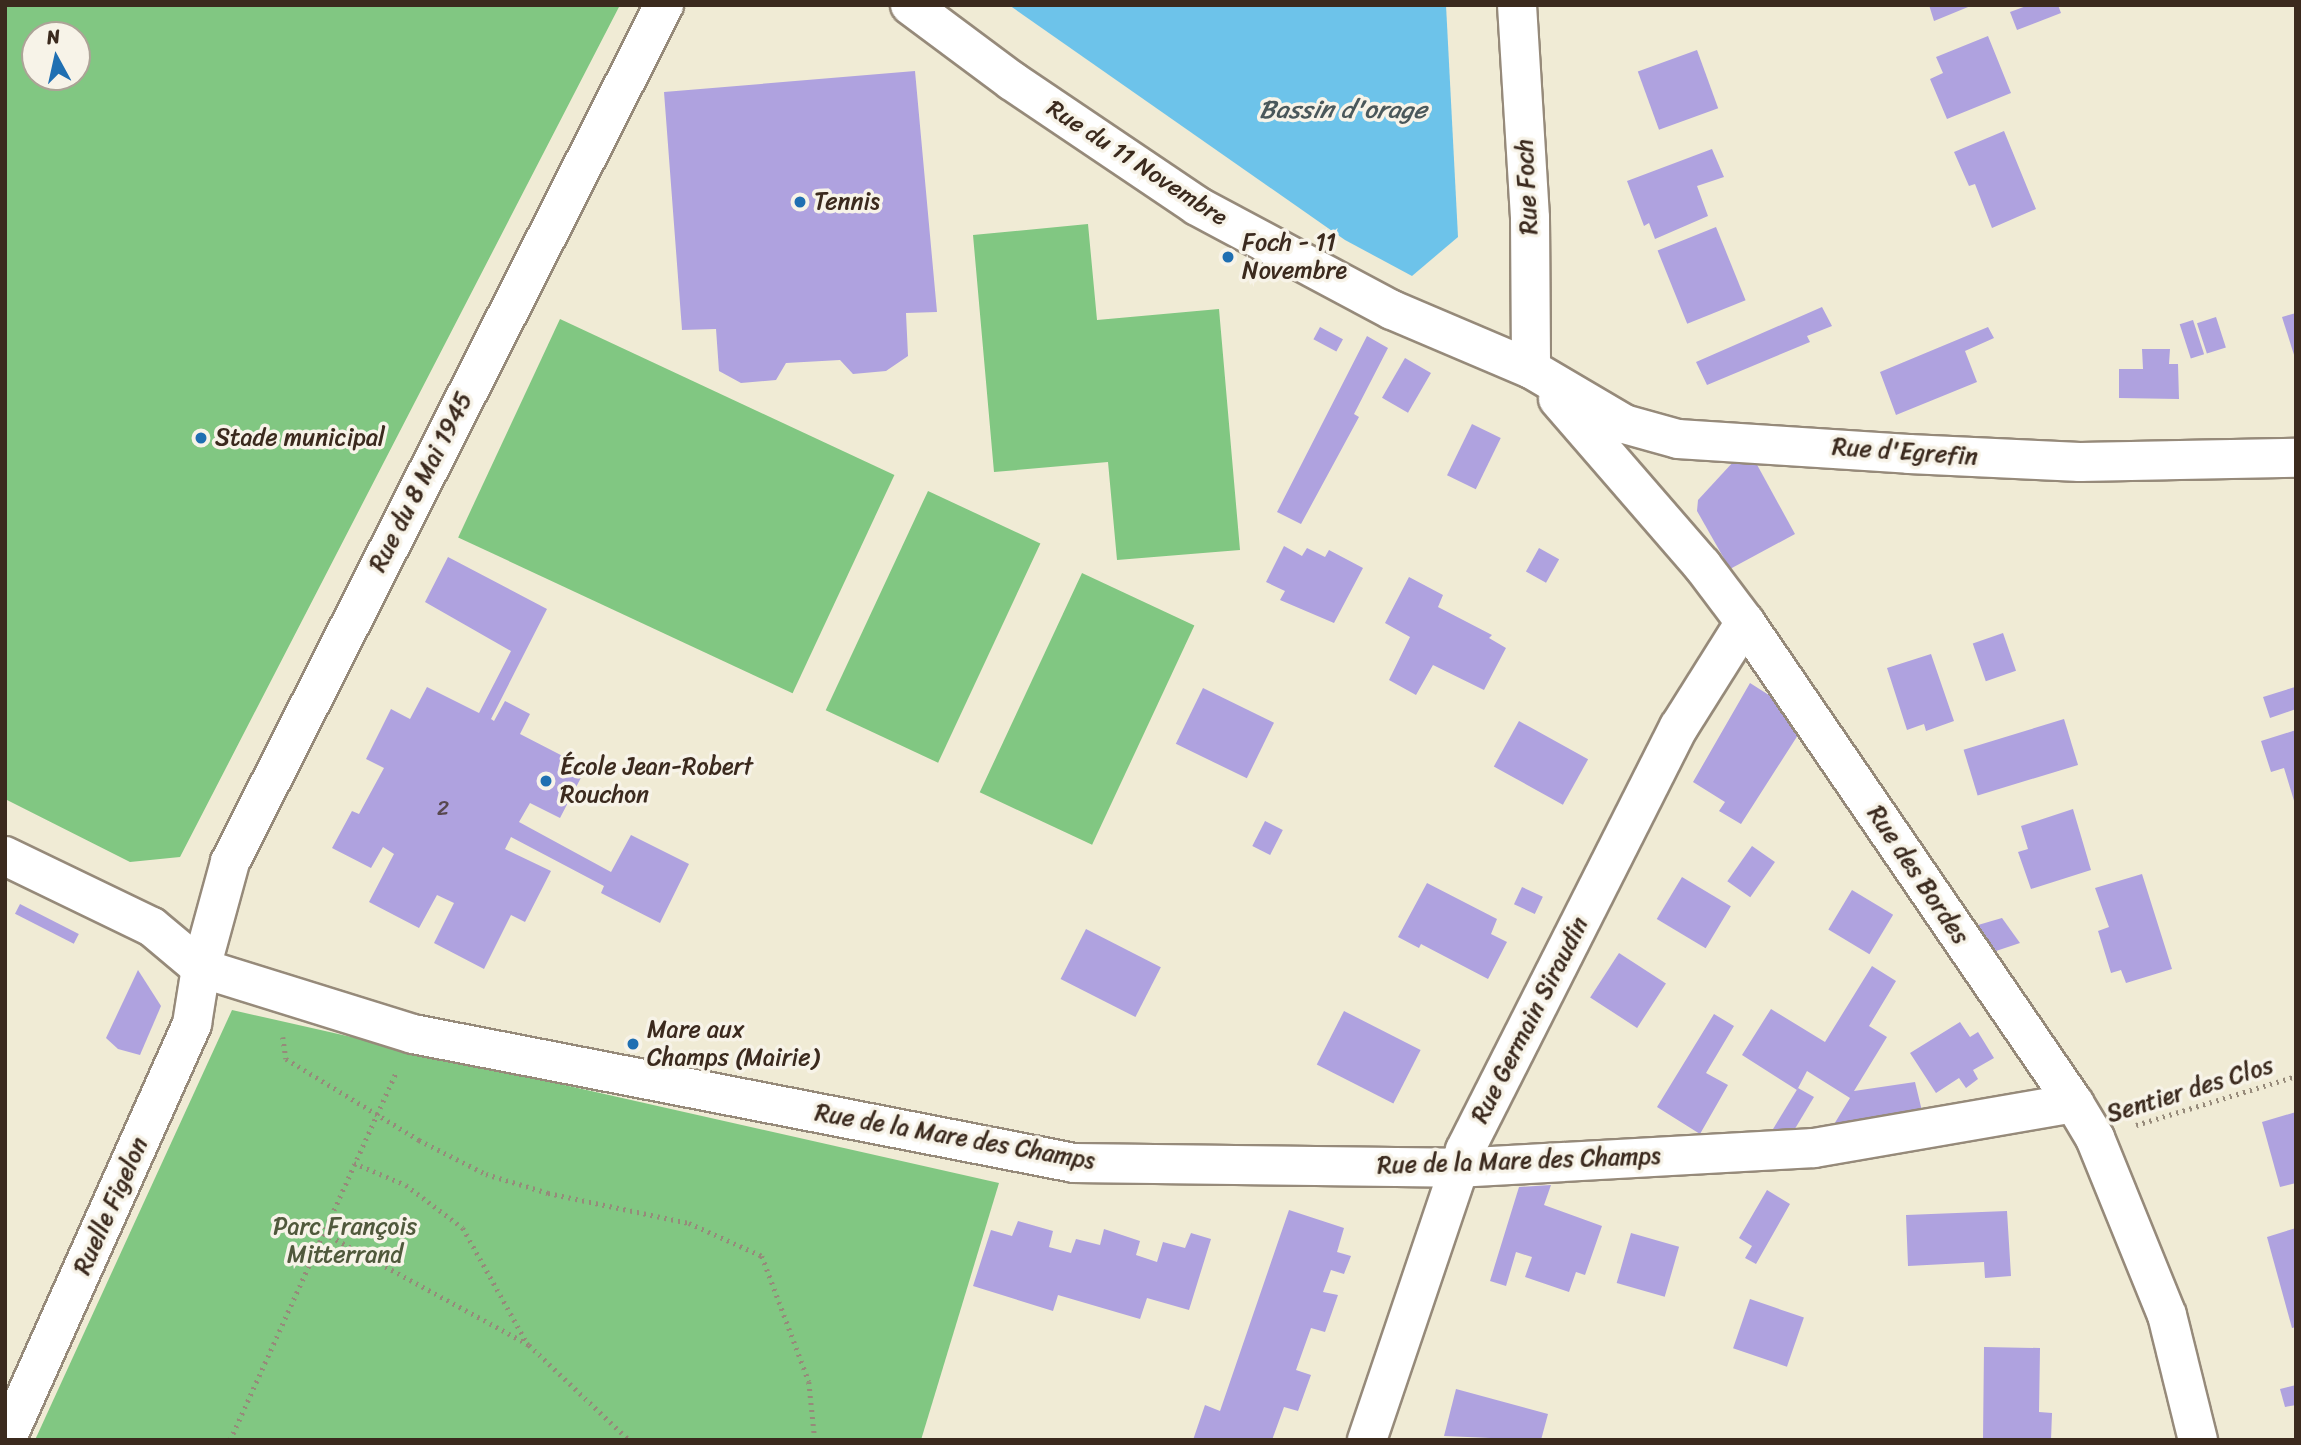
<!DOCTYPE html>
<meta charset="utf-8">
<style>
body{margin:0}
#map{position:relative;width:2301px;height:1445px;overflow:hidden;background:#f0ebd5;font-family:Sriracha,sans-serif}
div>[style]{position:absolute}
[style*='--x']{left:calc(var(--x)*1px);top:calc(var(--y)*1px);width:calc(var(--w)*1px);rotate:calc(var(--a)*1deg)}
.green>*{inset:0;background:#81c782;transform-origin:0 0}
.water>*{inset:0;background:#6dc3ea}
.building>*{inset:0;background:#afa2df;transform-origin:0 0}
.path>*{height:4.5px;margin-top:-2.25px;transform-origin:0;background:repeating-linear-gradient(90deg,#968a7a 0 2px,transparent 0 7px)}
.roads{filter:drop-shadow(2px 0 #968a7a) drop-shadow(-2px 0 #968a7a) drop-shadow(0 2px #968a7a) drop-shadow(0 -2px #968a7a)}
.minor>*{height:38px;margin:-19px;padding:0 19px;transform-origin:19px;border-radius:19px;background:#fff}
.dots>*{width:19px;height:19px;translate:-50% -50%;box-sizing:border-box;border:4px solid #f7f3e8;border-radius:50%}
span{translate:-50% -50%;white-space:nowrap;text-align:center;line-height:1.15;-webkit-text-stroke:7px #f7f3e8;paint-order:stroke}
.number-label{font-size:21px;color:#58484e}
.number-label span{-webkit-text-stroke-width:0}
.street-label{font-size:24px;color:#3b2a1e}
.poi-label{font-size:24px;color:#3b2a1e}
.left{translate:0 -50%;text-align:left}
.park-label{font-size:24px;color:#50593c}
.water-label{font-size:26px;color:#4a585b;font-style:italic}
.frame{position:absolute;inset:0;border:7px solid #3b2a1e;pointer-events:none}
.north{position:absolute;left:21px;top:21px;width:70px;height:70px;box-sizing:border-box;background:#f7f3e8;border:2px solid #aca397;border-radius:50%;rotate:352deg;font-size:19px;font-weight:700;line-height:28px;text-align:center;color:#3b2a1e}
.north::after{content:'';display:block;margin:auto;width:24px;height:32px;background:#1f6fb2;clip-path:polygon(50% 0,100% 100%,50% 72%,0 100%)}
</style>
<div id="map">
<div class="green">
<i style="clip-path:polygon(evenodd,5px 5px,620px 5px,180px 857px,130px 862px,5px 799px,5px 5px,35px 35px,77px 35px,77px 77px,35px 77px,35px 35px)"></i>
<i style="clip-path:polygon(1088px 224px,1097px 320px,1219px 309px,1240px 550px,1117px 560px,1108px 462px,994px 472px,973px 235px)"></i>
<i style="left:560px;top:319px;width:369px;height:241px;rotate:25deg"></i>
<i style="left:928px;top:491px;width:124px;height:242px;rotate:25deg"></i>
<i style="left:1082px;top:573px;width:124px;height:242px;rotate:25deg"></i>
<i style="clip-path:polygon(232px 1010px,999px 1183px,921px 1440px,35px 1440px)"></i>
</div>
<div class="water">
<i style="clip-path:polygon(1009px 5px,1446px 5px,1458px 237px,1412px 276px,1345px 240px)"></i>
</div>
<div class="building">
<i style="clip-path:polygon(1929px 5px,1973px 5px,1934px 21px)"></i>
<i style="clip-path:polygon(2029px 5px,2058px 5px,2061px 13px,2017px 30px,2010px 12px)"></i>
<i style="clip-path:polygon(1988px 36px,2011px 93px,1947px 119px,1930px 79px,1943px 73px,1936px 57px)"></i>
<i style="left:1697px;top:50px;width:62px;height:63px;rotate:70deg"></i>
<i style="clip-path:polygon(915px 71px,937px 312px,906px 313px,908px 356px,886px 371px,853px 374px,840px 360px,786px 363px,776px 380px,741px 383px,719px 371px,716px 329px,682px 330px,664px 92px)"></i>
<i style="clip-path:polygon(2004px 131px,2036px 209px,1992px 228px,1975px 184px,1969px 186px,1954px 152px)"></i>
<i style="clip-path:polygon(1712px 149px,1724px 177px,1697px 186px,1708px 216px,1655px 239px,1649px 223px,1644px 226px,1627px 181px)"></i>
<i style="left:1716px;top:227px;width:79px;height:63px;rotate:68deg"></i>
<i style="clip-path:polygon(1822px 307px,1832px 326px,1807px 336px,1810px 342px,1707px 385px,1696px 362px)"></i>
<i style="clip-path:polygon(2296px 313px,2296px 358px,2295px 358px,2282px 317px)"></i>
<i style="left:2216px;top:317px;width:32px;height:20px;rotate:72deg"></i>
<i style="left:2193px;top:320px;width:36px;height:14px;rotate:72deg"></i>
<i style="left:1320px;top:327px;width:26px;height:14px;rotate:28deg"></i>
<i style="clip-path:polygon(1988px 327px,1994px 338px,1965px 351px,1977px 382px,1896px 415px,1880px 372px)"></i>
<i style="clip-path:polygon(1367px 336px,1388px 348px,1354px 414px,1359px 417px,1301px 524px,1277px 512px)"></i>
<i style="clip-path:polygon(2142px 349px,2170px 349px,2169px 364px,2178px 364px,2179px 399px,2119px 398px,2119px 369px,2143px 369px)"></i>
<i style="left:1405px;top:358px;width:30px;height:46px;rotate:30deg"></i>
<i style="left:1472px;top:424px;width:32px;height:57px;rotate:26deg"></i>
<i style="clip-path:polygon(1734px 461px,1755px 461px,1795px 534px,1730px 569px,1697px 511px,1698px 500px)"></i>
<i style="clip-path:polygon(1284px 546px,1302px 556px,1307px 548px,1325px 557px,1329px 550px,1363px 568px,1334px 623px,1280px 600px,1285px 591px,1266px 582px)"></i>
<i style="left:1539px;top:548px;width:23px;height:27px;rotate:29deg"></i>
<i style="clip-path:polygon(448px 557px,547px 609px,491px 719px,494px 721px,505px 701px,530px 714px,520px 734px,586px 768px,560px 818px,530px 803px,519px 822px,611px 872px,631px 835px,689px 864px,660px 923px,601px 893px,604px 886px,511px 837px,505px 849px,551px 871px,525px 922px,511px 915px,484px 969px,434px 943px,454px 903px,437px 895px,419px 928px,369px 902px,394px 854px,383px 847px,371px 868px,332px 848px,352px 811px,359px 814px,384px 768px,366px 759px,391px 709px,410px 719px,427px 687px,479px 713px,511px 651px,425px 602px)"></i>
<i style="clip-path:polygon(1409px 577px,1443px 595px,1438px 607px,1492px 635px,1489px 638px,1506px 648px,1484px 690px,1433px 665px,1416px 695px,1389px 680px,1410px 637px,1385px 623px)"></i>
<i style="left:2003px;top:633px;width:40px;height:32px;rotate:71deg"></i>
<i style="clip-path:polygon(1931px 654px,1954px 721px,1926px 731px,1924px 724px,1907px 730px,1887px 668px)"></i>
<i style="clip-path:polygon(1750px 683px,1772px 697px,1798px 735px,1741px 824px,1719px 811px,1725px 802px,1693px 782px)"></i>
<i style="clip-path:polygon(2295px 687px,2296px 709px,2270px 718px,2263px 697px)"></i>
<i style="left:1203px;top:688px;width:79px;height:62px;rotate:26deg"></i>
<i style="left:2064px;top:719px;width:48px;height:105px;rotate:73deg"></i>
<i style="left:1519px;top:721px;width:79px;height:52px;rotate:29deg"></i>
<i style="clip-path:polygon(2296px 730px,2296px 804px,2295px 804px,2284px 768px,2271px 772px,2261px 741px)"></i>
<i style="clip-path:polygon(2073px 809px,2091px 870px,2031px 889px,2018px 852px,2028px 849px,2021px 826px)"></i>
<i style="left:1265px;top:821px;width:20px;height:28px;rotate:27deg"></i>
<i style="left:1752px;top:846px;width:28px;height:43px;rotate:35deg"></i>
<i style="clip-path:polygon(2142px 874px,2172px 969px,2126px 983px,2121px 970px,2111px 973px,2098px 931px,2109px 927px,2095px 888px)"></i>
<i style="left:1682px;top:877px;width:57px;height:49px;rotate:31deg"></i>
<i style="clip-path:polygon(1427px 883px,1497px 919px,1491px 934px,1507px 942px,1488px 979px,1421px 944px,1419px 948px,1398px 937px)"></i>
<i style="left:1522px;top:887px;width:23px;height:19px;rotate:25deg"></i>
<i style="left:1852px;top:890px;width:48px;height:46px;rotate:31deg"></i>
<i style="left:20px;top:904px;width:66px;height:11px;rotate:27deg"></i>
<i style="clip-path:polygon(2002px 918px,2020px 943px,1996px 951px,1978px 925px)"></i>
<i style="left:1086px;top:929px;width:84px;height:56px;rotate:27deg"></i>
<i style="left:1619px;top:953px;width:56px;height:53px;rotate:33deg"></i>
<i style="clip-path:polygon(1872px 966px,1896px 981px,1869px 1026px,1887px 1037px,1854px 1091px,1915px 1082px,1922px 1111px,1833px 1126px,1850px 1098px,1807px 1071px,1797px 1090px,1742px 1055px,1771px 1009px,1825px 1042px)"></i>
<i style="clip-path:polygon(138px 970px,161px 1006px,140px 1055px,118px 1049px,106px 1038px)"></i>
<i style="left:1344px;top:1011px;width:86px;height:60px;rotate:27deg"></i>
<i style="clip-path:polygon(1714px 1014px,1734px 1026px,1706px 1073px,1728px 1085px,1700px 1134px,1657px 1107px)"></i>
<i style="clip-path:polygon(1960px 1022px,1970px 1037px,1978px 1032px,1994px 1058px,1973px 1070px,1978px 1079px,1966px 1088px,1959px 1078px,1936px 1093px,1910px 1053px)"></i>
<i style="clip-path:polygon(1798px 1088px,1814px 1097px,1793px 1132px,1770px 1134px)"></i>
<i style="clip-path:polygon(2296px 1112px,2296px 1183px,2280px 1187px,2262px 1122px)"></i>
<i style="clip-path:polygon(1551px 1185px,1544px 1205px,1602px 1226px,1585px 1275px,1576px 1272px,1569px 1292px,1525px 1277px,1532px 1257px,1516px 1252px,1506px 1286px,1490px 1281px,1519px 1187px)"></i>
<i style="clip-path:polygon(1767px 1190px,1790px 1204px,1756px 1264px,1745px 1258px,1752px 1246px,1739px 1238px)"></i>
<i style="clip-path:polygon(1289px 1210px,1344px 1228px,1337px 1252px,1351px 1256px,1344px 1274px,1331px 1270px,1323px 1292px,1338px 1295px,1325px 1332px,1311px 1328px,1296px 1370px,1311px 1375px,1298px 1411px,1284px 1407px,1272px 1440px,1193px 1440px,1205px 1405px,1220px 1411px)"></i>
<i style="clip-path:polygon(2007px 1211px,2011px 1276px,1985px 1278px,1984px 1262px,1908px 1266px,1906px 1215px)"></i>
<i style="clip-path:polygon(1018px 1221px,1053px 1231px,1049px 1247px,1071px 1253px,1076px 1239px,1100px 1245px,1104px 1229px,1140px 1241px,1136px 1255px,1157px 1262px,1163px 1242px,1185px 1248px,1191px 1233px,1211px 1239px,1189px 1310px,1147px 1298px,1140px 1319px,1058px 1295px,1053px 1311px,973px 1286px,991px 1230px,1012px 1236px)"></i>
<i style="clip-path:polygon(2296px 1228px,2296px 1327px,2292px 1328px,2267px 1237px)"></i>
<i style="left:1631px;top:1233px;width:50px;height:52px;rotate:16deg"></i>
<i style="left:1750px;top:1299px;width:57px;height:52px;rotate:19deg"></i>
<i style="clip-path:polygon(1984px 1347px,2040px 1348px,2039px 1412px,2052px 1413px,2051px 1440px,1983px 1439px)"></i>
<i style="clip-path:polygon(2296px 1385px,2296px 1405px,2285px 1407px,2280px 1389px)"></i>
<i style="clip-path:polygon(1456px 1389px,1548px 1414px,1541px 1440px,1444px 1436px)"></i>
</div>
<div class="path">
<i style="--x:283;--y:1037;--w:22;--a:82"></i>
<i style="--x:286;--y:1059;--w:156;--a:31.3"></i>
<i style="--x:419;--y:1140;--w:75;--a:26.9"></i>
<i style="--x:486;--y:1174;--w:65;--a:17"></i>
<i style="--x:548;--y:1193;--w:144;--a:12"></i>
<i style="--x:689;--y:1223;--w:80;--a:24.3"></i>
<i style="--x:762;--y:1256;--w:134;--a:69.5"></i>
<i style="--x:809;--y:1382;--w:58;--a:84.1"></i>
<i style="--x:2136;--y:1125;--w:167;--a:-17"></i>
<i style="--x:354;--y:1163;--w:56;--a:22.9"></i>
<i style="--x:406;--y:1185;--w:71;--a:37"></i>
<i style="--x:463;--y:1228;--w:134;--a:60.9"></i>
<i style="--x:324;--y:1233;--w:234;--a:28.6"></i>
<i style="--x:529;--y:1345;--w:138;--a:43.5"></i>
<i style="--x:230;--y:1440;--w:403;--a:-65.7"></i>
</div>
<div class="roads">
<div class="minor">
<i style="--x:910;--y:5;--w:127;--a:36.7"></i>
<i style="--x:1012;--y:81;--w:223;--a:34"></i>
<i style="--x:1197;--y:206;--w:221;--a:28.1"></i>
<i style="--x:1392;--y:310;--w:151;--a:23"></i>
<i style="--x:1531;--y:369;--w:108;--a:30.6"></i>
<i style="--x:1624;--y:424;--w:56;--a:15.5"></i>
<i style="--x:1678;--y:439;--w:231;--a:3.7"></i>
<i style="--x:1909;--y:454;--w:171;--a:2.7"></i>
<i style="--x:2080;--y:462;--w:216;--a:-1.1"></i>
<i style="--x:1517;--y:5;--w:213;--a:86.5"></i>
<i style="--x:1530;--y:218;--w:151;--a:89.6"></i>
<i style="--x:1558;--y:399;--w:220;--a:49.1"></i>
<i style="--x:1702;--y:565;--w:71;--a:53"></i>
<i style="--x:1745;--y:622;--w:583;--a:55.63"></i>
<i style="--x:2074;--y:1103;--w:41;--a:59"></i>
<i style="--x:2095;--y:1138;--w:191;--a:67.9"></i>
<i style="--x:2167;--y:1315;--w:129;--a:76.1"></i>
<i style="--x:5;--y:856;--w:163;--a:25.8"></i>
<i style="--x:152;--y:927;--w:64;--a:39.9"></i>
<i style="--x:201;--y:968;--w:222;--a:17.3"></i>
<i style="--x:413;--y:1034;--w:673;--a:11.04"></i>
<i style="--x:1074;--y:1163;--w:382;--a:0.7"></i>
<i style="--x:1456;--y:1168;--w:359;--a:-3.2"></i>
<i style="--x:1814;--y:1148;--w:264;--a:-9.8"></i>
<i style="--x:6;--y:1440;--w:456;--a:-65.9"></i>
<i style="--x:192;--y:1024;--w:57;--a:-80.9"></i>
<i style="--x:201;--y:968;--w:110;--a:-74.7"></i>
<i style="--x:230;--y:862;--w:961;--a:-63.14"></i>
<i style="--x:1367;--y:1440;--w:306;--a:-71.3"></i>
<i style="--x:1465;--y:1150;--w:474;--a:-63.2"></i>
<i style="--x:1679;--y:727;--w:124;--a:-57.8"></i>
</div>
</div>
<div class="dots">
<i style="left:800px;top:202px;background:#1f6fb2"></i>
<i style="left:1228px;top:257px;background:#1f6fb2"></i>
<i style="left:201px;top:438px;background:#1f6fb2"></i>
<i style="left:546px;top:781px;background:#1f6fb2"></i>
<i style="left:633px;top:1044px;background:#1f6fb2"></i>
</div>
<div class="number-label">
<span style="left:443px;top:808px">2</span>
</div>
<div class="street-label">
<span style="left:1137px;top:163px;rotate:33deg">Rue du 11 Novembre</span>
<span style="left:1527px;top:187px;rotate:-93deg">Rue Foch</span>
<span style="left:1905px;top:452px;rotate:4deg">Rue d'Egrefin</span>
<span style="left:421px;top:482px;rotate:-63deg">Rue du 8 Mai 1945</span>
<span style="left:1918px;top:875px;rotate:56deg">Rue des Bordes</span>
<span style="left:1530px;top:1020px;rotate:-63deg">Rue Germain Siraudin</span>
<span style="left:2190px;top:1090px;rotate:-17deg">Sentier des Clos</span>
<span style="left:955px;top:1137px;rotate:10deg">Rue de la Mare des Champs</span>
<span style="left:1519px;top:1161px;rotate:-2deg">Rue de la Mare des Champs</span>
<span style="left:111px;top:1206px;rotate:-66deg">Ruelle Figelon</span>
</div>
<div class="poi-label">
<span class="left" style="left:814px;top:202px">Tennis</span>
<span class="left" style="left:1242px;top:257px">Foch - 11<br>Novembre</span>
<span class="left" style="left:215px;top:438px">Stade municipal</span>
<span class="left" style="left:560px;top:781px">École Jean-Robert<br>Rouchon</span>
<span class="left" style="left:647px;top:1044px">Mare aux<br>Champs (Mairie)</span>
</div>
<div class="park-label">
<span style="left:345px;top:1241px">Parc François<br>Mitterrand</span>
</div>
<div class="water-label">
<span style="left:1343px;top:110px">Bassin d'orage</span>
</div>
<div class="frame"></div>
<div class="north">N</div>
</div>
